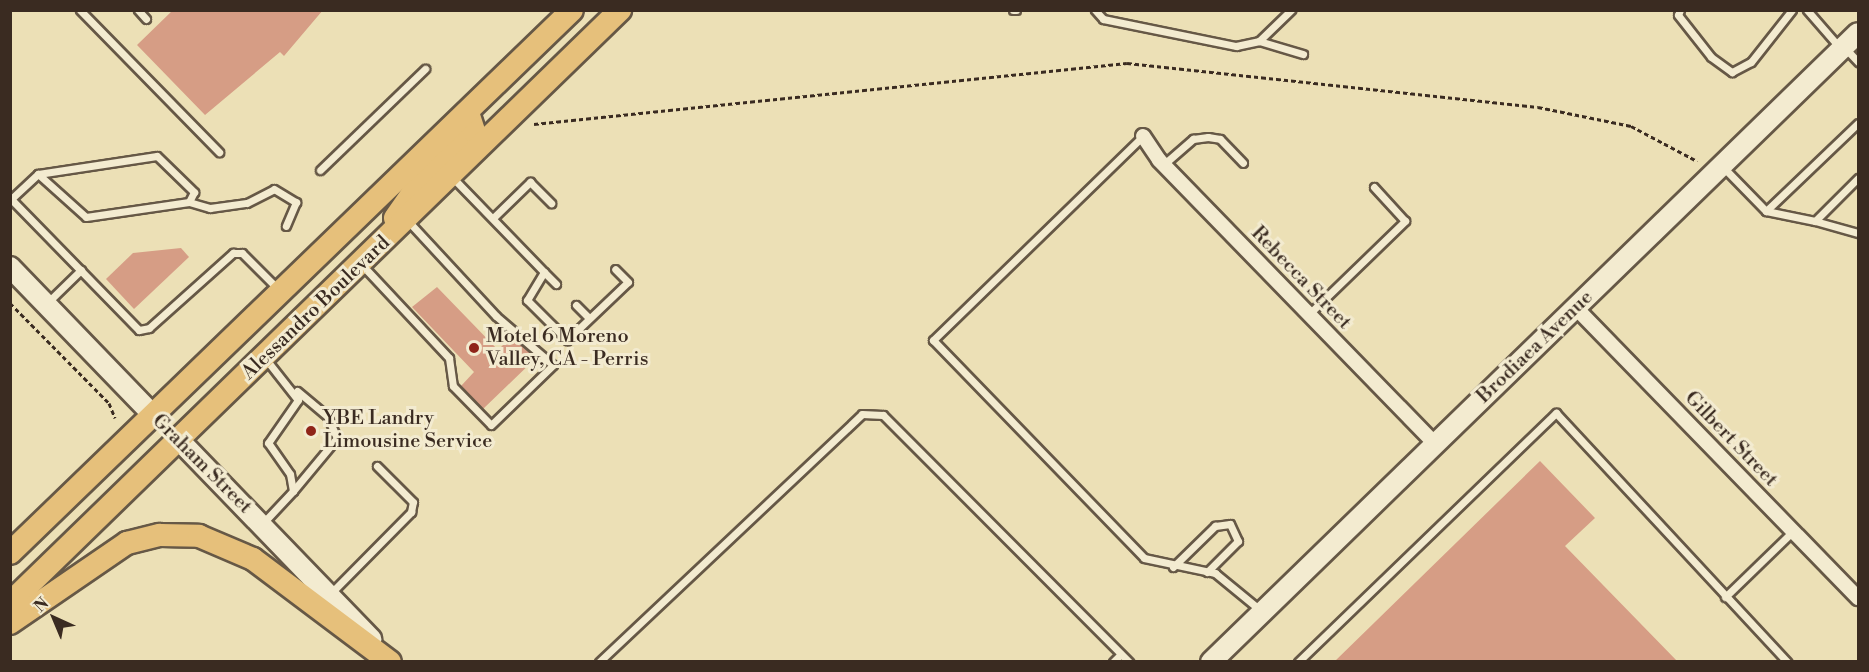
<!DOCTYPE html>
<style>
body{margin:0}
#map{position:relative;width:1869px;height:672px;overflow:hidden;background:#ece0b6;font-family:"Libre Bodoni",serif}
div>[style]{position:absolute}
[style*='--x']{left:calc(var(--x)*1px);top:calc(var(--y)*1px);width:calc(var(--w)*1px);rotate:calc(var(--a)*1deg)}
.building>*{inset:0;background:#d69d85}
.path>*{height:3px;margin-top:-1.5px;transform-origin:0;background:repeating-linear-gradient(90deg,#3a2b21 0 4.5px,transparent 0 7.5px)}
.roads{filter:drop-shadow(2px 0 #665846) drop-shadow(-2px 0 #665846) drop-shadow(0 2px #665846) drop-shadow(0 -2px #665846)}
.lane>*{height:7px;margin:-3.5px;padding:0 3.5px;transform-origin:3.5px;border-radius:3.5px;background:#f3ebd0}
.street>*{height:14px;margin:-7px;padding:0 7px;transform-origin:7px;border-radius:7px;background:#f3ebd0}
.secondary>*{height:20px;margin:-10px;padding:0 10px;transform-origin:10px;border-radius:10px;background:#f3ebd0}
.primary>*{height:22px;margin:-11px;padding:0 11px;transform-origin:11px;border-radius:11px;background:#e6c07b}
.dots>*{width:16px;height:16px;translate:-50% -50%;box-sizing:border-box;border:3px solid #f3ebd0;border-radius:50%}
span{translate:-50% -50%;white-space:nowrap;text-align:center;line-height:1.15;-webkit-text-stroke:6px #f3ebd0;paint-order:stroke}
.street-label{font-size:20px;color:#3a2b21}
.poi-label{font-size:20px;color:#3a2b21}
.left{translate:0 -50%;text-align:left}
.frame{position:absolute;inset:0;border:12px solid #3a2b21;pointer-events:none}
.north{position:absolute;left:24px;top:588px;width:60px;height:60px;-webkit-text-stroke:4px #f3ebd0;paint-order:stroke;rotate:316deg;font-size:16px;font-weight:700;line-height:24px;text-align:center;color:#3a2b21}
.north::after{content:'';display:block;margin:auto;width:21px;height:27px;background:#3a2b21;clip-path:polygon(50% 0,100% 100%,50% 72%,0 100%)}
</style>
<div id="map">
<div class="building">
<i style="clip-path:polygon(173px 10px,323px 10px,284px 56px,280px 52px,205px 115px,137px 45px)"></i>
<i style="clip-path:polygon(181px 248px,189px 257px,134px 309px,106px 279px,133px 253px)"></i>
<i style="clip-path:polygon(437px 287px,498px 350px,511px 337px,536px 358px,483px 409px,461px 386px,474px 372px,412px 307px)"></i>
<i style="clip-path:polygon(1540px 461px,1595px 518px,1565px 546px,1678px 662px,1334px 662px)"></i>
</div>
<div class="path">
<i style="--x:534;--y:124;--w:596;--a:-5.87"></i>
<i style="--x:1127;--y:63;--w:413;--a:6.1"></i>
<i style="--x:1538;--y:107;--w:95;--a:11.5"></i>
<i style="--x:1631;--y:126;--w:75;--a:27.9"></i>
<i style="--x:10;--y:303;--w:141;--a:45.3"></i>
<i style="--x:109;--y:403;--w:16;--a:68"></i>
</div>
<div class="roads">
<div class="lane">
<i style="--x:80;--y:10;--w:199;--a:45.6"></i>
<i style="--x:138;--y:10;--w:12;--a:48"></i>
<i style="--x:1013;--y:10;--w:3;--a:0"></i>
<i style="--x:1095;--y:10;--w:12;--a:48"></i>
<i style="--x:1103;--y:19;--w:136;--a:11.5"></i>
<i style="--x:1236;--y:46;--w:24;--a:-12"></i>
<i style="--x:1259;--y:41;--w:46;--a:16.5"></i>
<i style="--x:1680;--y:10;--w:5;--a:112"></i>
<i style="--x:1678;--y:15;--w:53;--a:51.8"></i>
<i style="--x:1711;--y:57;--w:26;--a:36"></i>
<i style="--x:1732;--y:72;--w:21;--a:-28"></i>
<i style="--x:1751;--y:62;--w:66;--a:-51.7"></i>
<i style="--x:1807;--y:10;--w:52;--a:48.9"></i>
<i style="--x:1259;--y:41;--w:45;--a:-44.1"></i>
<i style="--x:1846;--y:49;--w:18;--a:47"></i>
<i style="--x:1143;--y:136;--w:293;--a:135.8"></i>
<i style="--x:933;--y:340;--w:303;--a:45.9"></i>
<i style="--x:1144;--y:558;--w:73;--a:11.9"></i>
<i style="--x:1215;--y:573;--w:58;--a:39.4"></i>
<i style="--x:1163;--y:165;--w:40;--a:-41"></i>
<i style="--x:1193;--y:139;--w:15;--a:-8"></i>
<i style="--x:1208;--y:137;--w:12;--a:9"></i>
<i style="--x:1220;--y:139;--w:33;--a:46"></i>
<i style="--x:1724;--y:168;--w:60;--a:45.7"></i>
<i style="--x:1766;--y:211;--w:127;--a:-43.7"></i>
<i style="--x:320;--y:170;--w:146;--a:-43.9"></i>
<i style="--x:38;--y:174;--w:64;--a:41.9"></i>
<i style="--x:86;--y:217;--w:104;--a:-8.3"></i>
<i style="--x:189;--y:202;--w:22;--a:16"></i>
<i style="--x:210;--y:208;--w:37;--a:-8"></i>
<i style="--x:247;--y:203;--w:30;--a:-27"></i>
<i style="--x:274;--y:189;--w:26;--a:31"></i>
<i style="--x:296;--y:202;--w:26;--a:113"></i>
<i style="--x:453;--y:178;--w:131;--a:45.9"></i>
<i style="--x:544;--y:272;--w:33;--a:121"></i>
<i style="--x:527;--y:300;--w:57;--a:45"></i>
<i style="--x:567;--y:340;--w:84;--a:-43.6"></i>
<i style="--x:628;--y:282;--w:18;--a:-135"></i>
<i style="--x:11;--y:199;--w:183;--a:45.7"></i>
<i style="--x:139;--y:330;--w:10;--a:-11"></i>
<i style="--x:149;--y:328;--w:113;--a:-41.8"></i>
<i style="--x:233;--y:253;--w:9;--a:0"></i>
<i style="--x:242;--y:253;--w:52;--a:45"></i>
<i style="--x:10;--y:200;--w:38;--a:-43"></i>
<i style="--x:38;--y:174;--w:120;--a:-8.6"></i>
<i style="--x:157;--y:156;--w:52;--a:44.2"></i>
<i style="--x:194;--y:192;--w:11;--a:117"></i>
<i style="--x:1766;--y:211;--w:50;--a:11.5"></i>
<i style="--x:1815;--y:221;--w:61;--a:-45"></i>
<i style="--x:493;--y:218;--w:52;--a:-44.2"></i>
<i style="--x:530;--y:182;--w:30;--a:45"></i>
<i style="--x:1815;--y:221;--w:45;--a:15.6"></i>
<i style="--x:363;--y:266;--w:126;--a:46.9"></i>
<i style="--x:449;--y:358;--w:28;--a:82"></i>
<i style="--x:453;--y:386;--w:54;--a:45.7"></i>
<i style="--x:491;--y:425;--w:86;--a:-44.1"></i>
<i style="--x:553;--y:365;--w:75;--a:-139.3"></i>
<i style="--x:496;--y:316;--w:131;--a:-132.8"></i>
<i style="--x:544;--y:272;--w:17;--a:45"></i>
<i style="--x:46;--y:304;--w:49;--a:-44.2"></i>
<i style="--x:576;--y:305;--w:18;--a:45"></i>
<i style="--x:1309;--y:314;--w:134;--a:-44.1"></i>
<i style="--x:1405;--y:221;--w:46;--a:-132.4"></i>
<i style="--x:293;--y:491;--w:69;--a:-50.3"></i>
<i style="--x:337;--y:438;--w:24;--a:-114"></i>
<i style="--x:327;--y:416;--w:39;--a:-140"></i>
<i style="--x:263;--y:523;--w:44;--a:-46.8"></i>
<i style="--x:293;--y:491;--w:17;--a:-100"></i>
<i style="--x:290;--y:474;--w:38;--a:-125"></i>
<i style="--x:268;--y:443;--w:52;--a:-55.1"></i>
<i style="--x:298;--y:400;--w:53;--a:-128.2"></i>
<i style="--x:1173;--y:567;--w:59;--a:-44.3"></i>
<i style="--x:1215;--y:526;--w:15;--a:-8"></i>
<i style="--x:1230;--y:524;--w:19;--a:65"></i>
<i style="--x:1238;--y:541;--w:44;--a:135"></i>
<i style="--x:329;--y:595;--w:117;--a:-45.3"></i>
<i style="--x:411;--y:512;--w:10;--a:-79"></i>
<i style="--x:413;--y:502;--w:51;--a:-135"></i>
<i style="--x:1725;--y:597;--w:95;--a:-44.1"></i>
<i style="--x:599;--y:662;--w:361;--a:-43.3"></i>
<i style="--x:862;--y:414;--w:21;--a:3"></i>
<i style="--x:883;--y:415;--w:349;--a:45.1"></i>
<i style="--x:1113;--y:662;--w:11;--a:-45"></i>
<i style="--x:1298;--y:662;--w:359;--a:-44"></i>
<i style="--x:1556;--y:413;--w:340;--a:47.1"></i>
</div>
<div class="street">
<i style="--x:1143;--y:136;--w:29;--a:56"></i>
<i style="--x:1159;--y:160;--w:396;--a:45.8"></i>
<i style="--x:1576;--y:308;--w:405;--a:45.8"></i>
</div>
<div class="secondary">
<i style="--x:10;--y:267;--w:207;--a:46"></i>
<i style="--x:179;--y:440;--w:277;--a:46"></i>
<i style="--x:1211;--y:662;--w:902;--a:-44.19"></i>
</div>
<div class="primary">
<i style="--x:395;--y:218;--w:32;--a:-55"></i>
<i style="--x:413;--y:192;--w:86;--a:-45"></i>
<i style="--x:474;--y:131;--w:19;--a:-108"></i>
<i style="--x:10;--y:553;--w:781;--a:-44.01"></i>
<i style="--x:10;--y:603;--w:851;--a:-44.19"></i>
<i style="--x:10;--y:623;--w:142;--a:-34.4"></i>
<i style="--x:127;--y:543;--w:34;--a:-14"></i>
<i style="--x:160;--y:535;--w:39;--a:1"></i>
<i style="--x:199;--y:536;--w:59;--a:23.1"></i>
<i style="--x:253;--y:559;--w:171;--a:36.9"></i>
</div>
</div>
<div class="dots">
<i style="left:474px;top:348px;background:#8f2418"></i>
<i style="left:311px;top:431px;background:#8f2418"></i>
</div>
<div class="street-label">
<span style="left:1301px;top:278px;rotate:46deg">Rebecca Street</span>
<span style="left:316px;top:308px;rotate:-44deg">Alessandro Boulevard</span>
<span style="left:1535px;top:347px;rotate:-44deg">Brodiaea Avenue</span>
<span style="left:1731px;top:439px;rotate:46deg">Gilbert Street</span>
<span style="left:202px;top:464px;rotate:45deg">Graham Street</span>
</div>
<div class="poi-label">
<span class="left" style="left:486px;top:348px">Motel 6 Moreno<br>Valley, CA - Perris</span>
<span class="left" style="left:323px;top:430px">YBE Landry<br>Limousine Service</span>
</div>
<div class="frame"></div>
<div class="north">N</div>
</div>
